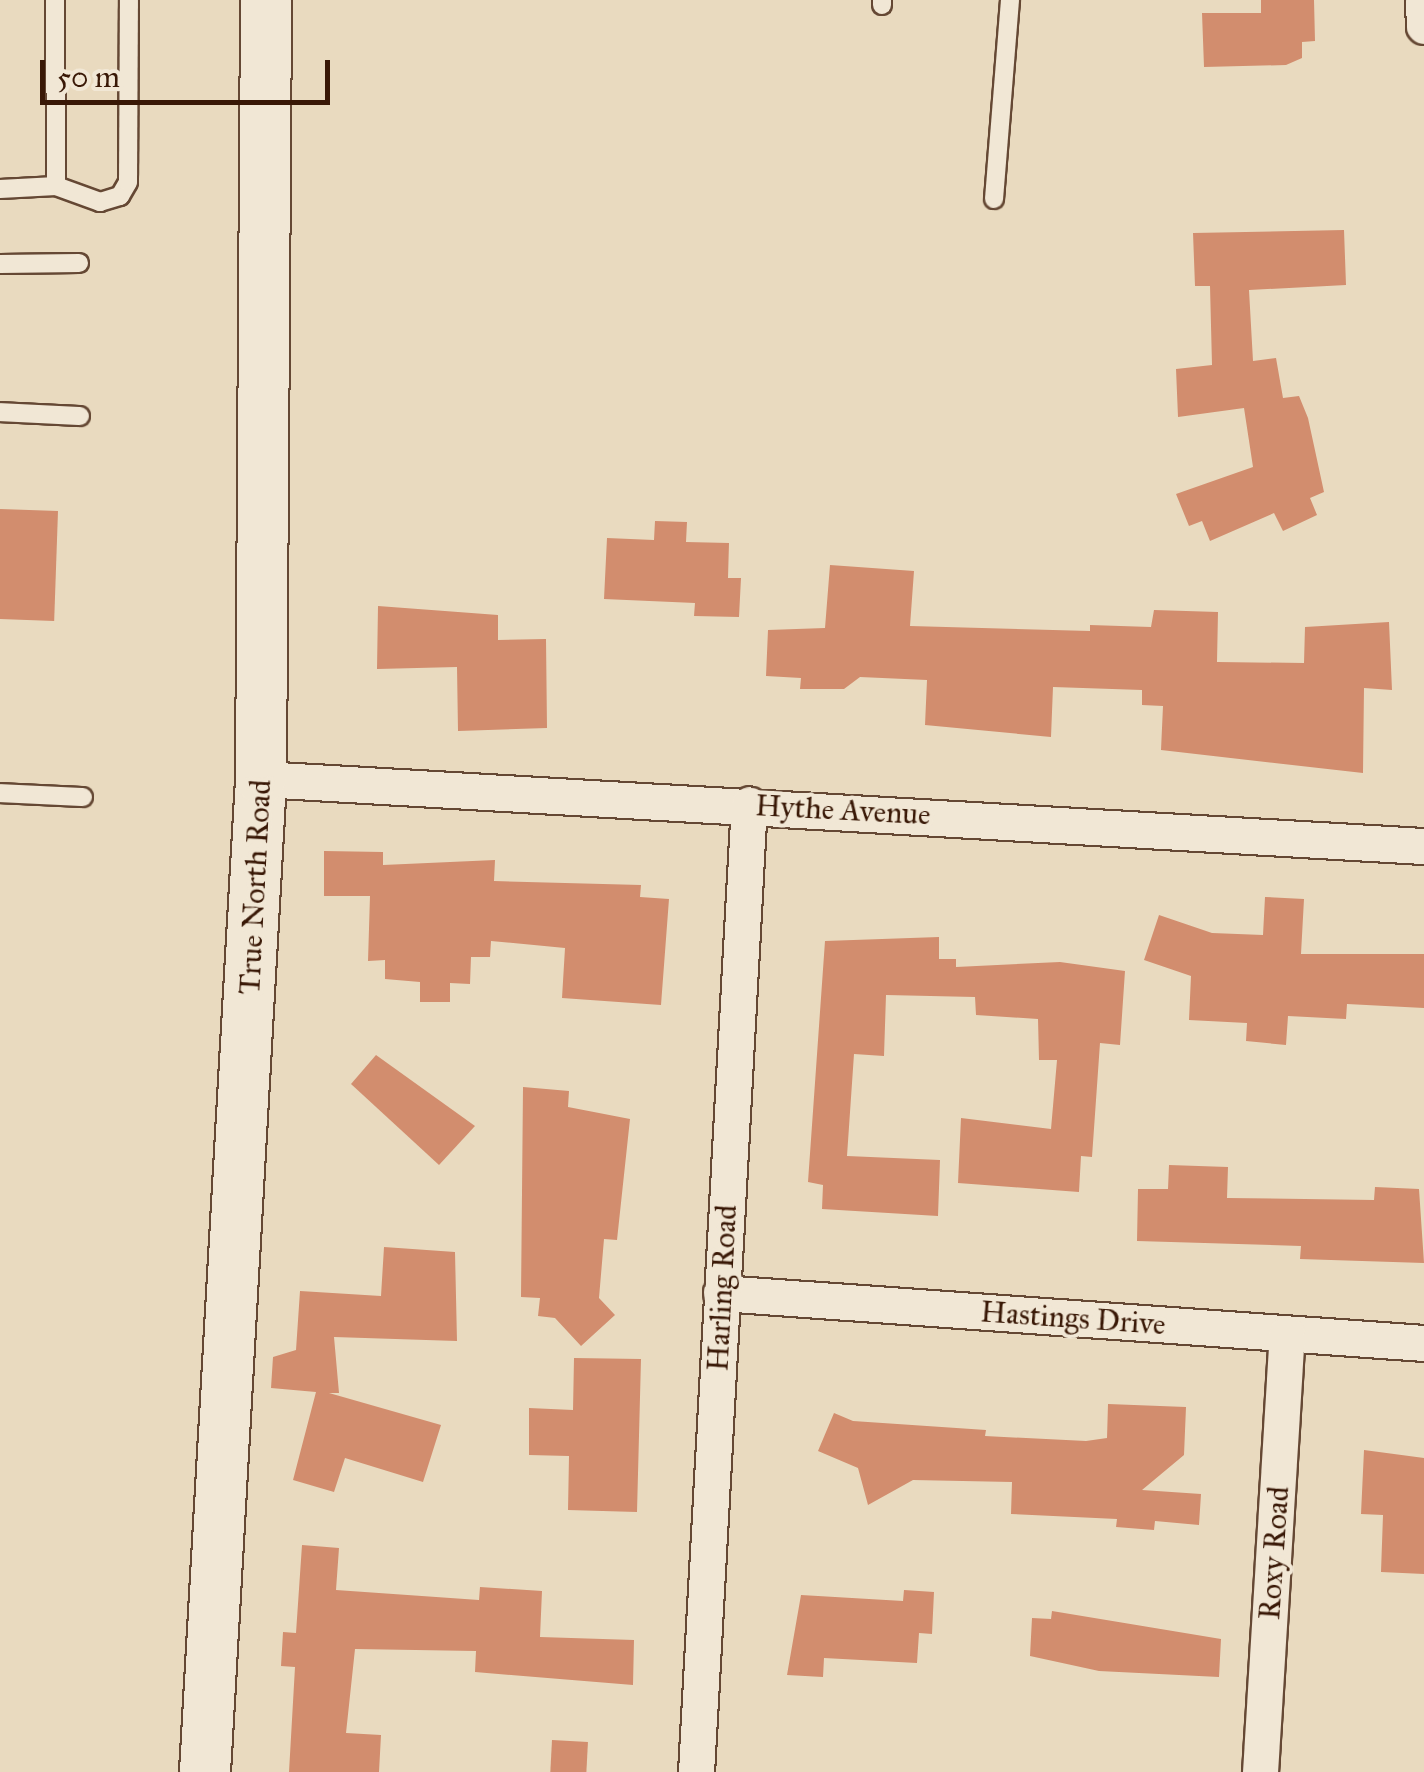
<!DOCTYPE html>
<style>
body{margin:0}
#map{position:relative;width:1424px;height:1772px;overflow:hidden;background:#e9dabf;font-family:"IM FELL Great Primer",serif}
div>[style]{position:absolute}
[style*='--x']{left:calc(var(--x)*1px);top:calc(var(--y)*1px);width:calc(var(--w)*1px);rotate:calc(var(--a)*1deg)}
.building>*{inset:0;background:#d28d6e;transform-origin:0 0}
.roads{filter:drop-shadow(2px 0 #654834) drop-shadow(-2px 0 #654834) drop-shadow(0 2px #654834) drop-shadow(0 -2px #654834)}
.service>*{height:18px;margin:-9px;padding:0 9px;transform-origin:9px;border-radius:9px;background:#f1e7d5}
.minor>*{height:35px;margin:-17.5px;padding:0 17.5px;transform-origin:17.5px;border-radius:17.5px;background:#f1e7d5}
.secondary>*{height:50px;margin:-25px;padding:0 25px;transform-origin:25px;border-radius:25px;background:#f1e7d5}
span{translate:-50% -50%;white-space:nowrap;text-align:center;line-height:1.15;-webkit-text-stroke:8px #f1e7d5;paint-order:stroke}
.street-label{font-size:30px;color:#391806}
.scale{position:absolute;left:40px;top:60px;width:290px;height:45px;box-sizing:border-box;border:5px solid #391806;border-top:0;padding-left:12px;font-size:30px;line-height:35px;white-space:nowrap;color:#391806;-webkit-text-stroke:8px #f1e7d5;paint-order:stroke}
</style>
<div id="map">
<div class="building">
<i style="clip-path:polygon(1261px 0,1314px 0,1315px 41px,1302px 42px,1302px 58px,1286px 65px,1204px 67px,1202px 13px,1261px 13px)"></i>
<i style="clip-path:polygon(1344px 230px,1346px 285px,1249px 290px,1253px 361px,1276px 358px,1283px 398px,1299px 396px,1308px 418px,1324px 492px,1310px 498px,1317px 515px,1283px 531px,1274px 513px,1210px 541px,1202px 521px,1189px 526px,1176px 494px,1253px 467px,1244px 408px,1178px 417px,1176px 369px,1212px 365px,1210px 286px,1195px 286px,1193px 233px)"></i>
<i style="left:58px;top:511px;width:110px;height:58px;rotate:92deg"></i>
<i style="clip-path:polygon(655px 521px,687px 522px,686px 542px,729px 543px,728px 578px,741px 578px,739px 617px,694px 616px,695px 603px,604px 599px,607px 538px,654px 540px)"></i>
<i style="clip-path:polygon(830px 565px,914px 571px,910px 626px,1090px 631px,1090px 625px,1151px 627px,1154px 610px,1218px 612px,1217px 662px,1304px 663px,1305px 627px,1389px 622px,1392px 690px,1364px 688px,1363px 773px,1161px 750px,1163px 706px,1142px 705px,1142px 690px,1053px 687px,1051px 737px,925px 725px,927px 680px,860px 677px,844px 689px,800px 689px,801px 678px,766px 676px,768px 630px,825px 628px)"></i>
<i style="clip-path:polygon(378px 606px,498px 615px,498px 640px,546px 639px,547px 728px,458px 731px,457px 667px,377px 669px)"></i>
<i style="clip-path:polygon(324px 851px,383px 852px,383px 865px,495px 860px,494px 881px,641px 885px,640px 897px,669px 899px,661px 1005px,562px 998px,565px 948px,491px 941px,490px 957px,471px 957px,470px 984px,450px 983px,450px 1002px,420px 1002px,420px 982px,385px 979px,385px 960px,368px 961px,370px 896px,324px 896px)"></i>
<i style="clip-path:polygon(1265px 897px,1304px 899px,1301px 954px,1424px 954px,1424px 1008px,1347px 1004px,1346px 1019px,1288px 1016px,1286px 1045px,1246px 1041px,1247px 1023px,1189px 1020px,1191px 976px,1144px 960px,1159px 915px,1212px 933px,1263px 935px)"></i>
<i style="clip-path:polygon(939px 937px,939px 959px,956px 959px,956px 967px,1060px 962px,1125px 971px,1120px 1045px,1100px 1043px,1092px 1157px,1081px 1156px,1079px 1192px,958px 1183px,961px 1118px,1051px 1129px,1057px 1060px,1039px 1060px,1038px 1019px,976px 1015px,975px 997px,886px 995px,884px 1056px,854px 1054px,847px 1156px,940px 1160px,938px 1216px,822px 1209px,823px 1185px,808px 1182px,825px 941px)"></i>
<i style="clip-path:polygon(376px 1055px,475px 1126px,439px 1165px,351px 1084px)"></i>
<i style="clip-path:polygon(523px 1087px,569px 1091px,568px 1107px,630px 1119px,617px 1240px,604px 1239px,599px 1298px,615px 1315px,581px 1346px,555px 1318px,538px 1316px,540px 1298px,521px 1297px)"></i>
<i style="clip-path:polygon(1169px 1165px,1228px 1167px,1227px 1198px,1374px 1200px,1375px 1187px,1419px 1189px,1424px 1263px,1300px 1259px,1301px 1246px,1137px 1241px,1138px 1189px,1168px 1189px)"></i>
<i style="clip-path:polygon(384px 1247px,455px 1252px,457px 1341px,334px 1337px,339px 1393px,329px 1393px,441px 1425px,423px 1482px,345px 1458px,334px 1492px,293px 1480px,316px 1392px,271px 1388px,273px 1357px,296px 1350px,300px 1291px,381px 1296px)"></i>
<i style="clip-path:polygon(574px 1358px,641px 1359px,637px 1512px,568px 1510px,569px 1456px,529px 1455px,529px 1408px,573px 1410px)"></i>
<i style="clip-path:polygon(1108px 1404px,1186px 1407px,1184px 1455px,1142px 1490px,1201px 1494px,1199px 1525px,1155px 1521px,1154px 1530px,1116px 1527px,1117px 1519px,1011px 1514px,1012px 1482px,913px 1480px,868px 1505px,858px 1468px,818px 1451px,834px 1413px,853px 1421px,986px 1430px,985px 1436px,1086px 1441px,1107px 1438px)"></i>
<i style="clip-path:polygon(1364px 1450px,1424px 1458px,1424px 1574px,1381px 1572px,1383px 1515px,1361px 1514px)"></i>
<i style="clip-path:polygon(302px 1545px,339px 1548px,336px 1590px,479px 1600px,480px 1587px,542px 1591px,540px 1637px,634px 1640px,633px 1685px,475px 1672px,476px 1651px,355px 1649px,346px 1733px,381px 1735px,379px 1772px,289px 1772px,295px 1667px,281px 1666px,283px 1632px,296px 1633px)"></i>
<i style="clip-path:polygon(904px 1590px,934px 1592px,932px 1634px,919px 1633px,917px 1663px,824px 1658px,823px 1677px,787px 1675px,801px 1595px,903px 1601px)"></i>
<i style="clip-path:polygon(1052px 1611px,1221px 1639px,1219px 1677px,1099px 1671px,1030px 1656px,1032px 1618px,1051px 1619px)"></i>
<i style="left:552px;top:1740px;width:36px;height:32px;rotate:3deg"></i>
</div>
<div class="roads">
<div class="service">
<i style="--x:882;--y:5;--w:5;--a:-90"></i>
<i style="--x:56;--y:186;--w:47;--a:20"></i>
<i style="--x:100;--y:202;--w:21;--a:-17"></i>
<i style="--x:120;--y:196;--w:16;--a:-60"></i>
<i style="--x:128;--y:182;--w:182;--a:-89.7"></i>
<i style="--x:0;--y:189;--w:56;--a:-3.1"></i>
<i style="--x:56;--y:186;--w:186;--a:-90.3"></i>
<i style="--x:994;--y:199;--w:200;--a:-85.4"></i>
<i style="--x:0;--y:264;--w:79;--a:-0.7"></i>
<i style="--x:0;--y:412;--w:80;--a:2.9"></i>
<i style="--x:0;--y:793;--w:83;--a:2.8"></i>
</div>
<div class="minor">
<i style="--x:1423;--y:0;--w:26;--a:88"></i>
<i style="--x:261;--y:779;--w:1165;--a:3.3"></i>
<i style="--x:721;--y:1293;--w:705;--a:4.07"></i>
<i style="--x:696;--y:1772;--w:969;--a:-86.87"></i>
<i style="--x:1260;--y:1772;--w:439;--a:-86.5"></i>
</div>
<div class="secondary">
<i style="--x:205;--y:1772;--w:995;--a:-86.77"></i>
<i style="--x:261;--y:779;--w:779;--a:-89.63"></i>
</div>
</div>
<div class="street-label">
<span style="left:843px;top:810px;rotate:3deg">Hythe Avenue</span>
<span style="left:255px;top:887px;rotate:-87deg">True North Road</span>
<span style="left:722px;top:1288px;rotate:-87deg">Harling Road</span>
<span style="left:1073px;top:1318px;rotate:4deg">Hastings Drive</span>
<span style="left:1274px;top:1553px;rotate:-86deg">Roxy Road</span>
</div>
<div class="scale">50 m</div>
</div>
